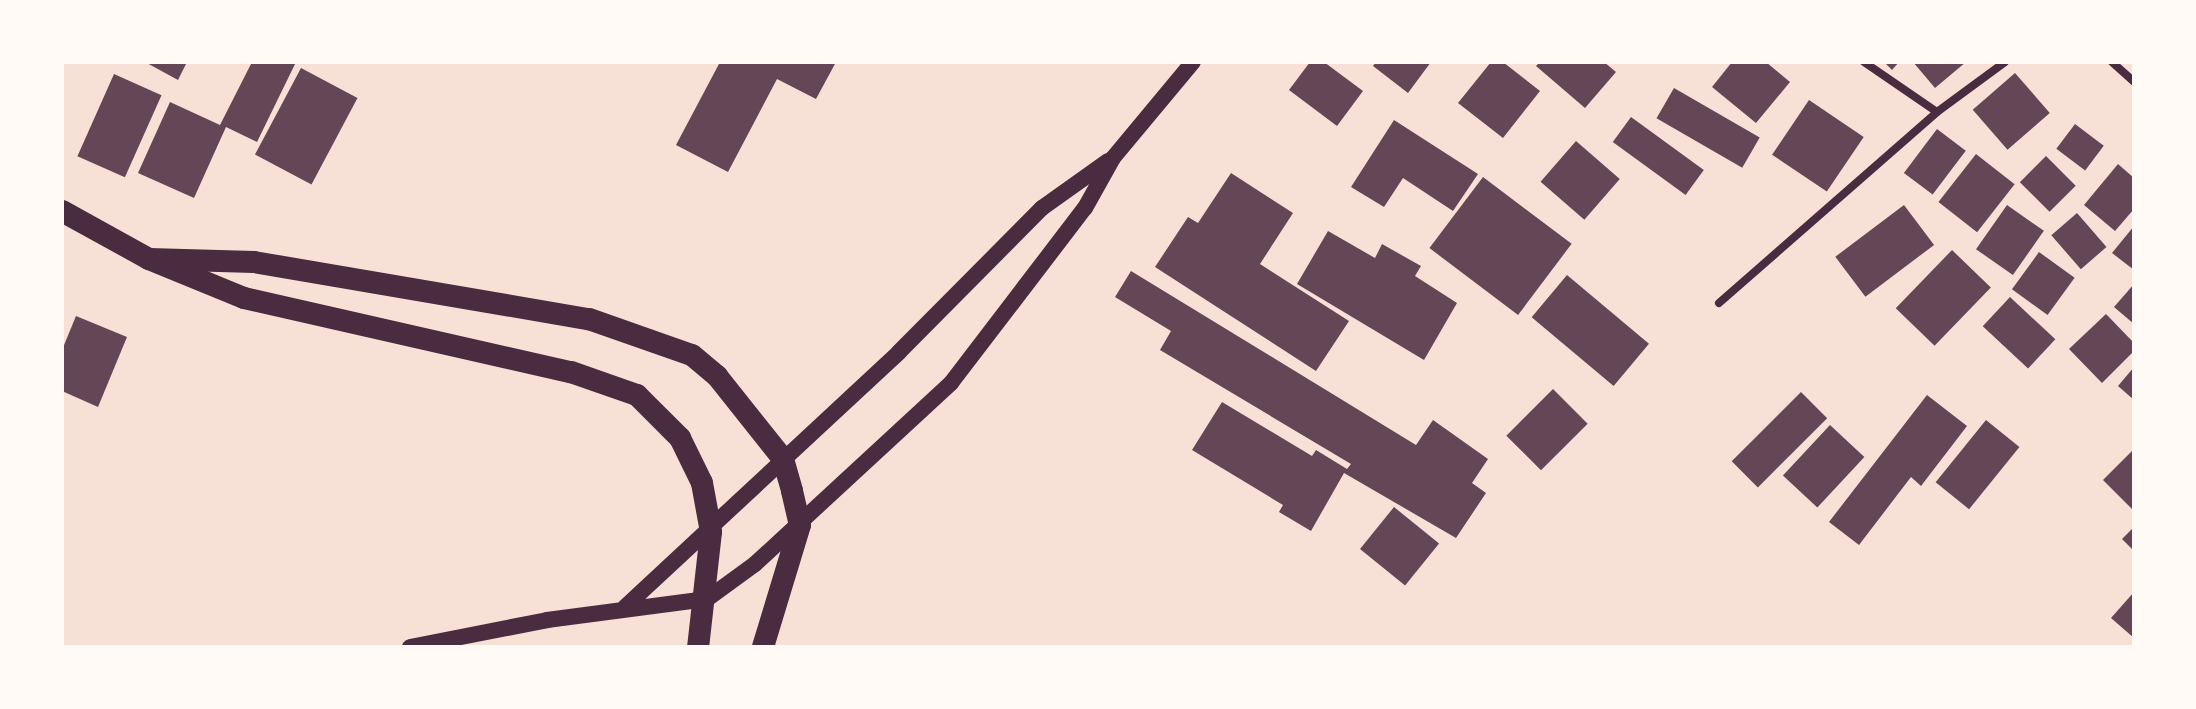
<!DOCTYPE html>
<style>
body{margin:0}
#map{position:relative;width:2196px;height:709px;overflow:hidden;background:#f7e1d7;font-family:"Roboto Serif",serif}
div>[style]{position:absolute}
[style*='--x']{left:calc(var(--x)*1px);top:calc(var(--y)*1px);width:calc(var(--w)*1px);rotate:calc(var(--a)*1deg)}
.building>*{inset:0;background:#644757;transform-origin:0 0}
.minor>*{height:8px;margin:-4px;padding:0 4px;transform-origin:4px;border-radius:4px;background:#4a2c40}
.secondary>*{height:16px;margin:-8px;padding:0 8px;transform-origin:8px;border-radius:8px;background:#4a2c40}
.trunk>*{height:22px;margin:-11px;padding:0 11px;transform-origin:11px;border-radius:11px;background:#4a2c40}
span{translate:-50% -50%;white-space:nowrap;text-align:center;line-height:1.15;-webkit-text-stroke:6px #fffaf5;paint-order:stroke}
.frame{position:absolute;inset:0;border:64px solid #fffaf5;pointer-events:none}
</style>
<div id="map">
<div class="building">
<i style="clip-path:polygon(145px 62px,187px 62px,178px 80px)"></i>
<i style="clip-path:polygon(252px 62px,296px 62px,257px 142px,226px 127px,194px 198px,138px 173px,170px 102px,220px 125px)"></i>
<i style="clip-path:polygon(720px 62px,836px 62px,816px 99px,777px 79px,728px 172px,676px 145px)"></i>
<i style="clip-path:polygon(1310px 62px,1324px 62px,1363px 91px,1337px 126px,1289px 90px)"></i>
<i style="clip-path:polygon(1376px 62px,1431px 62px,1408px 93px,1373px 66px)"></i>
<i style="clip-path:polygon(1491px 62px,1503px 62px,1540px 91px,1503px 138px,1458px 103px)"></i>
<i style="clip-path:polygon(1540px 62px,1604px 62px,1616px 72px,1585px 108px,1536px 66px)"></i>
<i style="clip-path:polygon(1732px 62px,1766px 62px,1790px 82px,1756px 123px,1712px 87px)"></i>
<i style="clip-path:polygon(1884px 62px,1899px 62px,1892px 70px)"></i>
<i style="clip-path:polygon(1913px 62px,1966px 62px,1935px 88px)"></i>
<i style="left:301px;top:68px;width:64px;height:98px;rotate:28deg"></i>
<i style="left:2015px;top:73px;width:53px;height:56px;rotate:49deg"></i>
<i style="left:114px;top:74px;width:52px;height:90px;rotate:24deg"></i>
<i style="left:1674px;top:88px;width:99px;height:35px;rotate:30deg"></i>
<i style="left:1809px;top:100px;width:66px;height:66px;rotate:34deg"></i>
<i style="left:1631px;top:117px;width:90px;height:31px;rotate:36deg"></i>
<i style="clip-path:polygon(1394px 120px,1478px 174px,1453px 211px,1403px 178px,1384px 207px,1351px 187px)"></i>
<i style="left:2075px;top:124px;width:36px;height:31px;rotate:37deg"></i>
<i style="left:1937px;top:129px;width:36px;height:55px;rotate:37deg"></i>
<i style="left:1576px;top:141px;width:58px;height:54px;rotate:41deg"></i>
<i style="left:1976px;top:154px;width:49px;height:61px;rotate:38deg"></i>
<i style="left:2046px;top:156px;width:42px;height:37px;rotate:45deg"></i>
<i style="clip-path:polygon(2118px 164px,2134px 178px,2134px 209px,2115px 231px,2084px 205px)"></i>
<i style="clip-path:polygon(1231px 173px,1293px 213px,1260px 264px,1349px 321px,1316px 371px,1155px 267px,1188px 217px,1198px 223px)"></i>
<i style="left:1483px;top:177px;width:111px;height:89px;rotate:37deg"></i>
<i style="left:1904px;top:205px;width:50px;height:86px;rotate:53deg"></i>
<i style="left:2007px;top:205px;width:45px;height:54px;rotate:35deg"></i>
<i style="left:2077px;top:213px;width:45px;height:34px;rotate:49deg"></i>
<i style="clip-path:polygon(2134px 226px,2134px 270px,2112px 253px)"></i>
<i style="clip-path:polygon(1328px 231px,1375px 258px,1382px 244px,1421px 266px,1415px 276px,1457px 303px,1424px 360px,1297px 284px)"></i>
<i style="left:1952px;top:250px;width:54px;height:81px;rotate:44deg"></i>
<i style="left:2039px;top:252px;width:44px;height:46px;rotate:36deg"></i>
<i style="clip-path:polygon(1131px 271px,1416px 445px,1433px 420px,1488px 459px,1472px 483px,1486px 493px,1456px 538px,1344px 473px,1311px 531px,1279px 512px,1283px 505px,1192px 450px,1222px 402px,1312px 456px,1316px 450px,1347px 469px,1351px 464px,1160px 350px,1171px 331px,1115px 297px)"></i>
<i style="left:1567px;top:275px;width:107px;height:55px;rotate:40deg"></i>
<i style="clip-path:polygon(2134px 284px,2134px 324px,2114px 307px)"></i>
<i style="left:2010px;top:297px;width:62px;height:40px;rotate:43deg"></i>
<i style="clip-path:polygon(2106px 314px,2134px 343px,2134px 351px,2102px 383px,2069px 349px)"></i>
<i style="clip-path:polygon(76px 316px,127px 337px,98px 407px,62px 391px,62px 350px)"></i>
<i style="clip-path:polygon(2134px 367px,2134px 400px,2118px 386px)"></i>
<i style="left:1553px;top:389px;width:49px;height:66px;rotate:45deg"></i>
<i style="left:1801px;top:392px;width:37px;height:98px;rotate:45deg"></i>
<i style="clip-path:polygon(1927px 395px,1967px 426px,1921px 486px,1911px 477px,1859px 545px,1829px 522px)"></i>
<i style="left:1986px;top:420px;width:43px;height:80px;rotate:39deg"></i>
<i style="left:1830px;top:425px;width:47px;height:69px;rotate:43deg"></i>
<i style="clip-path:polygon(2134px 449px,2134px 511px,2103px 480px)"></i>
<i style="left:1394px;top:507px;width:58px;height:54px;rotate:39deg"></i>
<i style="clip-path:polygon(2134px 527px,2134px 551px,2122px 539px)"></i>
<i style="clip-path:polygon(2134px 592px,2134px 638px,2111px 618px)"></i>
</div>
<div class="minor">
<i style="--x:1864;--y:62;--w:88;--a:34.4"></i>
<i style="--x:1937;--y:112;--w:84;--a:-36.3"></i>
<i style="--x:2112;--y:62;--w:30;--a:42"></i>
<i style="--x:1719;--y:303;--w:290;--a:-41.2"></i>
</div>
<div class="secondary">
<i style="--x:625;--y:607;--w:374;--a:-42.9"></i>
<i style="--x:899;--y:352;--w:203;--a:-45.2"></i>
<i style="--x:1042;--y:208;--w:81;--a:-35.5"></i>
<i style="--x:410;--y:647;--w:140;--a:-11.1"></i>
<i style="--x:547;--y:620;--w:161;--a:-7.5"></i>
<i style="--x:707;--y:599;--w:59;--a:-36.1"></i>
<i style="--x:755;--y:564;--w:267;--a:-42.7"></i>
<i style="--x:951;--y:383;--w:220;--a:-52.6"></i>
<i style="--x:1085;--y:208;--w:57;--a:-60.8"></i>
<i style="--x:1113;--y:158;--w:125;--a:-50.2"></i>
</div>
<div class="trunk">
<i style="--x:62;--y:211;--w:99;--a:28.9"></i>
<i style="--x:149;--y:259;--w:103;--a:22.3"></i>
<i style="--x:244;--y:298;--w:335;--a:12.8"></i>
<i style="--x:571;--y:372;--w:70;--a:19.2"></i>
<i style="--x:637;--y:395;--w:61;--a:45"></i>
<i style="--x:680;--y:438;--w:50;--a:63.9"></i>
<i style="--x:702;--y:483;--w:50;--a:79.6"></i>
<i style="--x:711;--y:532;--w:116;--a:96.4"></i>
<i style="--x:149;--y:259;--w:105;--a:1.6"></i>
<i style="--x:254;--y:262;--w:340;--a:9.7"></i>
<i style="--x:589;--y:319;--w:109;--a:19.3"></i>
<i style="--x:692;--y:355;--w:33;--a:40"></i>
<i style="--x:717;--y:376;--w:106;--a:51.5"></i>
<i style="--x:783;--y:459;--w:33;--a:74"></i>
<i style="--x:792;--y:491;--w:35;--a:77"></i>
<i style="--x:800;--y:525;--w:127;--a:106.9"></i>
</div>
<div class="frame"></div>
</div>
